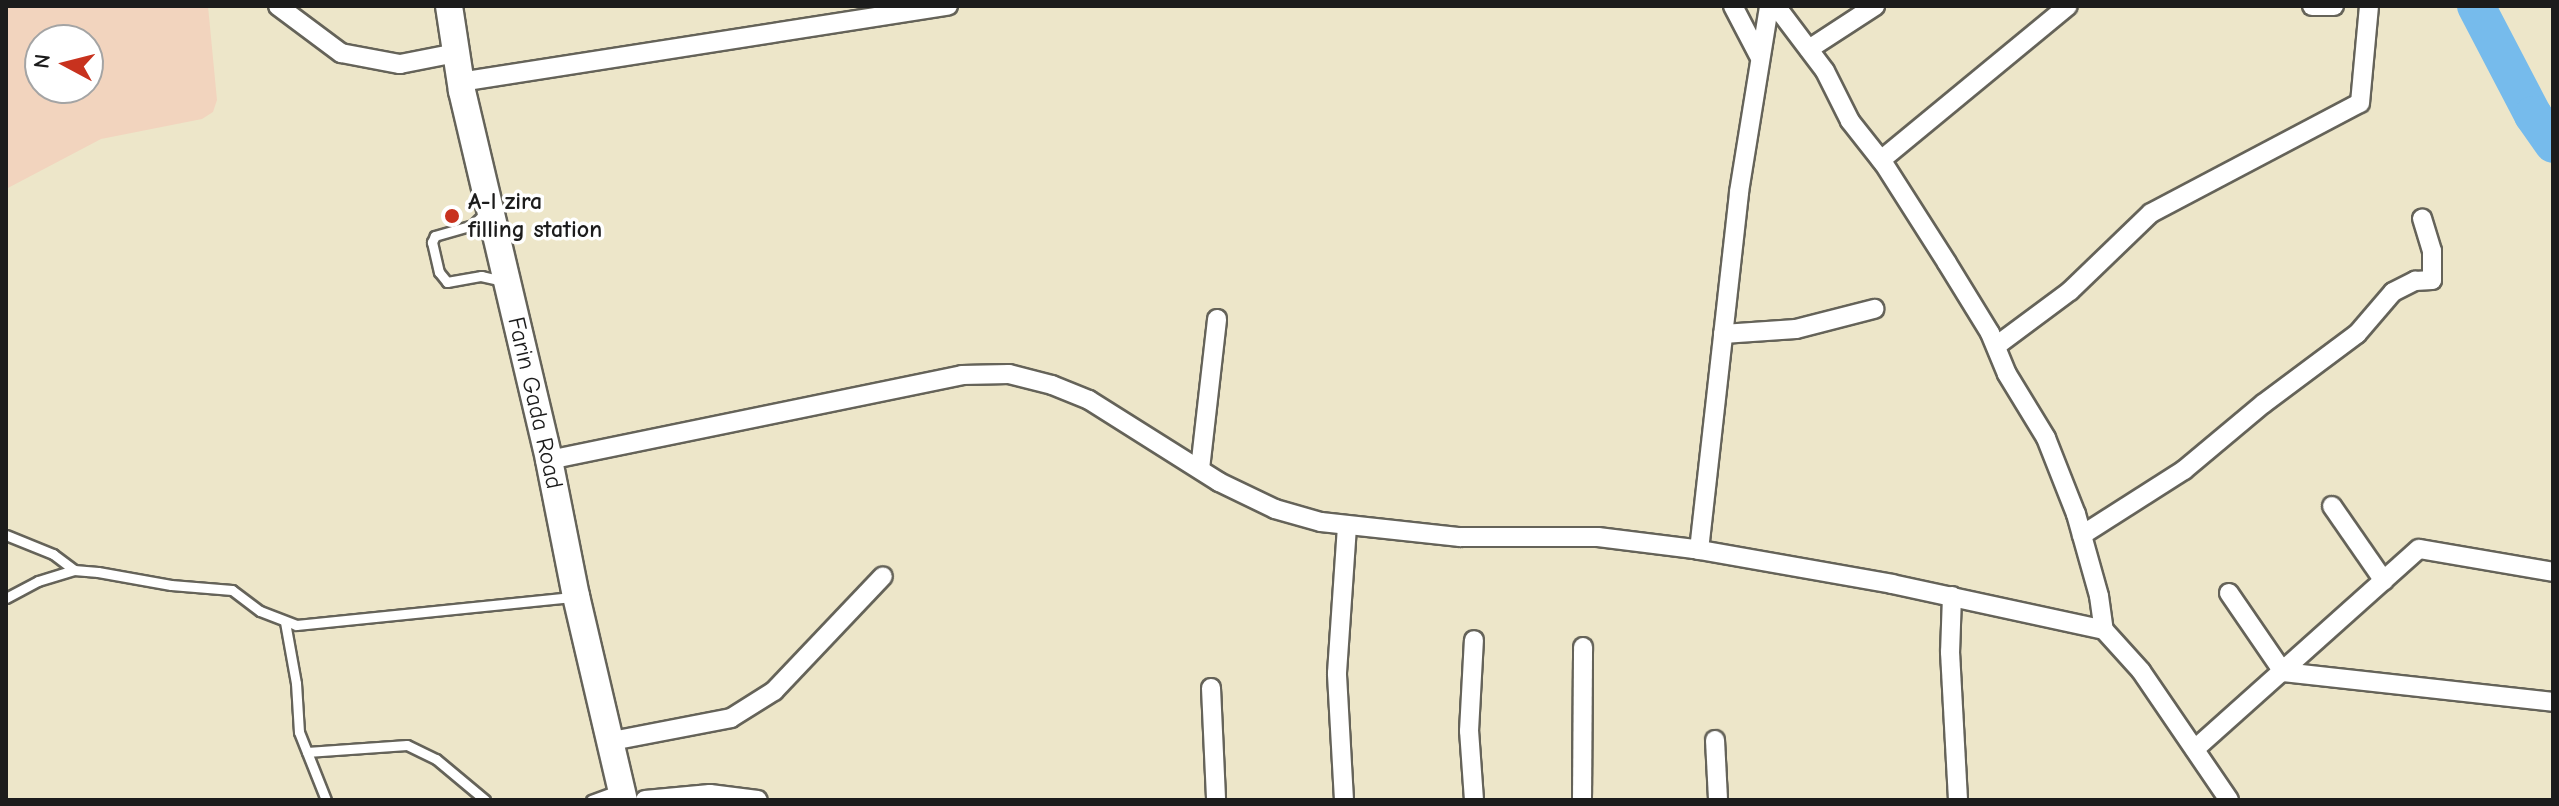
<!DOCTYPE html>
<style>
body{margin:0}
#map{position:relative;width:2559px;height:806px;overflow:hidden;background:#ede6c9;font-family:"Comic Neue",sans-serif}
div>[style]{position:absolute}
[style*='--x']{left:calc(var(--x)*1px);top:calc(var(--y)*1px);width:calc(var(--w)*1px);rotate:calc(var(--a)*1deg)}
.built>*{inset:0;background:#f2d4be}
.river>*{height:38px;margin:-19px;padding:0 19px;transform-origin:19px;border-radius:19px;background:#76bbec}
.roads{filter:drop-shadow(2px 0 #656359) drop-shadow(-2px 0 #656359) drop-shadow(0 2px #656359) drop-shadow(0 -2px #656359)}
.service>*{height:9px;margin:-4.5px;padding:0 4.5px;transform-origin:4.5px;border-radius:4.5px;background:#fff}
.minor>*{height:18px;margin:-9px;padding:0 9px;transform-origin:9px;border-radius:9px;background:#fff}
.secondary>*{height:26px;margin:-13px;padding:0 13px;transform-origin:13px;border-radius:13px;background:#fff}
.dots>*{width:22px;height:22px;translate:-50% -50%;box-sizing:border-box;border:4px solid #fff;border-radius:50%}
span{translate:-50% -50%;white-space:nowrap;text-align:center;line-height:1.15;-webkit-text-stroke:7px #fff;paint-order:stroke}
.poi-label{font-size:24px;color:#1c1c1c;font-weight:700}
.left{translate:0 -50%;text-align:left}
.street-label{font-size:24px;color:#1c1c1c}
.frame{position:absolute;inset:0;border:8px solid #1c1c1c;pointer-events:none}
.north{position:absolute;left:24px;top:24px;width:80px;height:80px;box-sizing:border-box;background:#fff;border:2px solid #a4a4a4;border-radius:50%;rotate:277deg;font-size:22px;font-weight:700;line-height:32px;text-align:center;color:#1c1c1c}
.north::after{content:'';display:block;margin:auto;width:28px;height:36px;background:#c8321e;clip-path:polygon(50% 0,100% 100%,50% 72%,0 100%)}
</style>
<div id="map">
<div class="built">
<i style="clip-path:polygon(evenodd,6px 6px,208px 6px,217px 100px,213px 112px,202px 119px,101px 139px,6px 189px,6px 6px,40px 40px,88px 40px,88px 88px,40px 88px,40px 40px)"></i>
</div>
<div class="river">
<i style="--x:2476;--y:6;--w:123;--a:62.4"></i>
<i style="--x:2533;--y:115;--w:35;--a:55"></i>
</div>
<div class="roads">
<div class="service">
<i style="--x:486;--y:212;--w:18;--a:135"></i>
<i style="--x:473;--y:225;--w:40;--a:164"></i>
<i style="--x:435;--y:236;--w:7;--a:117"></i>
<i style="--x:432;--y:242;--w:31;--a:77"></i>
<i style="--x:439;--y:272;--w:13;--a:51"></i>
<i style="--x:447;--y:282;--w:35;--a:-10"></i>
<i style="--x:481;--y:276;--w:23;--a:13"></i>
<i style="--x:6;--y:535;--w:51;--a:22"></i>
<i style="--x:53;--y:554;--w:26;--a:37"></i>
<i style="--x:6;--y:598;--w:36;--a:-28"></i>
<i style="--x:38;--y:581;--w:38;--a:-17"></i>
<i style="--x:74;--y:570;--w:24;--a:5"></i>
<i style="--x:98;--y:572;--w:74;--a:10.1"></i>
<i style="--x:171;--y:585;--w:61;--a:4.7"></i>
<i style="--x:232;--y:590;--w:35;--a:37"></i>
<i style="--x:260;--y:611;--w:39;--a:21"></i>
<i style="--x:296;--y:625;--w:278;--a:-5.8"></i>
<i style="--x:285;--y:622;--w:62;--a:79.8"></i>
<i style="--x:296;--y:683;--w:49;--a:86.5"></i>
<i style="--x:299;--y:732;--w:73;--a:68.3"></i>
<i style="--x:307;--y:752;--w:100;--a:-4"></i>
<i style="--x:407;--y:745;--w:32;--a:26"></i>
<i style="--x:436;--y:759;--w:64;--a:39.9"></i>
<i style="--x:591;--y:800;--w:29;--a:-20"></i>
</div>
<div class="minor">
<i style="--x:278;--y:6;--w:79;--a:36.7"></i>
<i style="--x:341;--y:53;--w:60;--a:10.6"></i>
<i style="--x:400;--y:64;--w:57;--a:-11.1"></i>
<i style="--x:1733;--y:6;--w:56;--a:62.5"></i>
<i style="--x:1776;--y:6;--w:81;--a:53"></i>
<i style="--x:1825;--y:71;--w:56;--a:63.4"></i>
<i style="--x:1850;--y:121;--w:55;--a:51.7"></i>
<i style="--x:1884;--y:164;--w:117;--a:57.5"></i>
<i style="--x:1947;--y:263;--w:82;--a:58.4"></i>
<i style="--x:1990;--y:333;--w:44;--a:67.5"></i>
<i style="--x:2007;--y:374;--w:75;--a:58.6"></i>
<i style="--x:2046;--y:438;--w:82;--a:68.5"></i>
<i style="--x:2076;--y:514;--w:85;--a:74.3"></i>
<i style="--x:2099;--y:596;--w:34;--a:82"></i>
<i style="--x:2312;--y:6;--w:22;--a:0"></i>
<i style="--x:1809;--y:49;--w:79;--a:-33.1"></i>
<i style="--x:460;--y:82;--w:494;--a:-8.9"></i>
<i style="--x:1881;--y:160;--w:242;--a:-39.5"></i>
<i style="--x:1723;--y:334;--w:73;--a:-3.9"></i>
<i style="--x:1796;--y:329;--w:81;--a:-14.4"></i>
<i style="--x:1996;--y:346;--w:92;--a:-36.6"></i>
<i style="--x:2070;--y:291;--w:112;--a:-43.9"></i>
<i style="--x:2151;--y:213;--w:236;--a:-27.8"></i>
<i style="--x:2360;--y:103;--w:97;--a:-84.7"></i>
<i style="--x:549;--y:460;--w:422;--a:-11.6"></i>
<i style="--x:962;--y:375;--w:47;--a:-1.2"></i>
<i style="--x:1009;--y:374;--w:44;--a:14.3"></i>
<i style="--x:1052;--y:385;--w:40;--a:22"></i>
<i style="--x:1089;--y:400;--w:154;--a:32.2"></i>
<i style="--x:1219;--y:482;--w:62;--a:25.7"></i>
<i style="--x:1275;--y:509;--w:48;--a:15.8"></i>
<i style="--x:1321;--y:522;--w:140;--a:6.2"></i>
<i style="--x:1460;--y:537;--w:138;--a:0"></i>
<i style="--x:1598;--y:537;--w:97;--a:7.1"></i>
<i style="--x:1694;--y:549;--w:201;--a:10"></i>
<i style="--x:1892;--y:584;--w:217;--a:12.2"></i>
<i style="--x:2104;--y:630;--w:55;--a:47.9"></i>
<i style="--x:2141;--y:671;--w:156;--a:55.7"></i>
<i style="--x:1200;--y:469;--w:151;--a:-83.5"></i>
<i style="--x:2332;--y:506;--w:91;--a:55.3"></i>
<i style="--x:2082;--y:535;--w:121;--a:-32.5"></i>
<i style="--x:2184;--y:470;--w:103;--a:-39.9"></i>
<i style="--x:2263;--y:404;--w:117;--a:-36.7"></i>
<i style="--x:2357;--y:334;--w:55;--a:-49.4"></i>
<i style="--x:2393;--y:292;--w:25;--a:-27"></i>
<i style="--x:2415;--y:281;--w:17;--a:-3"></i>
<i style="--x:2432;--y:280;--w:29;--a:-90"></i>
<i style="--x:2432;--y:251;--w:34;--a:-107"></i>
<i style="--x:1699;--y:550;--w:360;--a:-83.6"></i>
<i style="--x:1739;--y:192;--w:188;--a:-80.8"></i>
<i style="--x:2229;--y:593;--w:96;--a:55.6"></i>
<i style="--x:2283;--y:672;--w:272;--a:6.3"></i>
<i style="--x:1952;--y:596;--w:56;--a:92"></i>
<i style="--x:1950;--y:652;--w:148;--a:86.9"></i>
<i style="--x:1211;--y:688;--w:112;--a:87.4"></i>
<i style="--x:1715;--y:740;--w:60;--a:87.1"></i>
<i style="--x:612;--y:741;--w:121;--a:-10.9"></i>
<i style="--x:731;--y:718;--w:51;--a:-32.1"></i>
<i style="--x:774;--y:691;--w:158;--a:-46.5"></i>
<i style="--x:2195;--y:749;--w:300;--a:-41.8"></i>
<i style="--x:2419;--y:549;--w:136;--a:9.7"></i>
<i style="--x:645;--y:800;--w:65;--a:-5.3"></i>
<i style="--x:710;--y:794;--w:48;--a:7.1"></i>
<i style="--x:1344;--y:800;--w:127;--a:-93.2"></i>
<i style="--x:1337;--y:673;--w:148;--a:-86.1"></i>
<i style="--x:1474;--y:800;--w:69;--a:-94.1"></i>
<i style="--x:1469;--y:731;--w:91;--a:-86.9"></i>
<i style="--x:1582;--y:800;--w:153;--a:-89.6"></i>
</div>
<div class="secondary">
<i style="--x:449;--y:6;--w:86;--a:81.3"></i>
<i style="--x:462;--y:91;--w:379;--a:76.7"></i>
<i style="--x:549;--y:460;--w:139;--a:78.8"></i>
<i style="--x:576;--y:596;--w:210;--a:76.8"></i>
</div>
</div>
<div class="dots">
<i style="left:452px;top:216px;background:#c8321e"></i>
</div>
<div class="poi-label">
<span class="left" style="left:468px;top:216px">A-l zira<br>filling station</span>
</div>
<div class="street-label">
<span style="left:535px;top:403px;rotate:77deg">Farin Gada Road</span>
</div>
<div class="frame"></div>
<div class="north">N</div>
</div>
